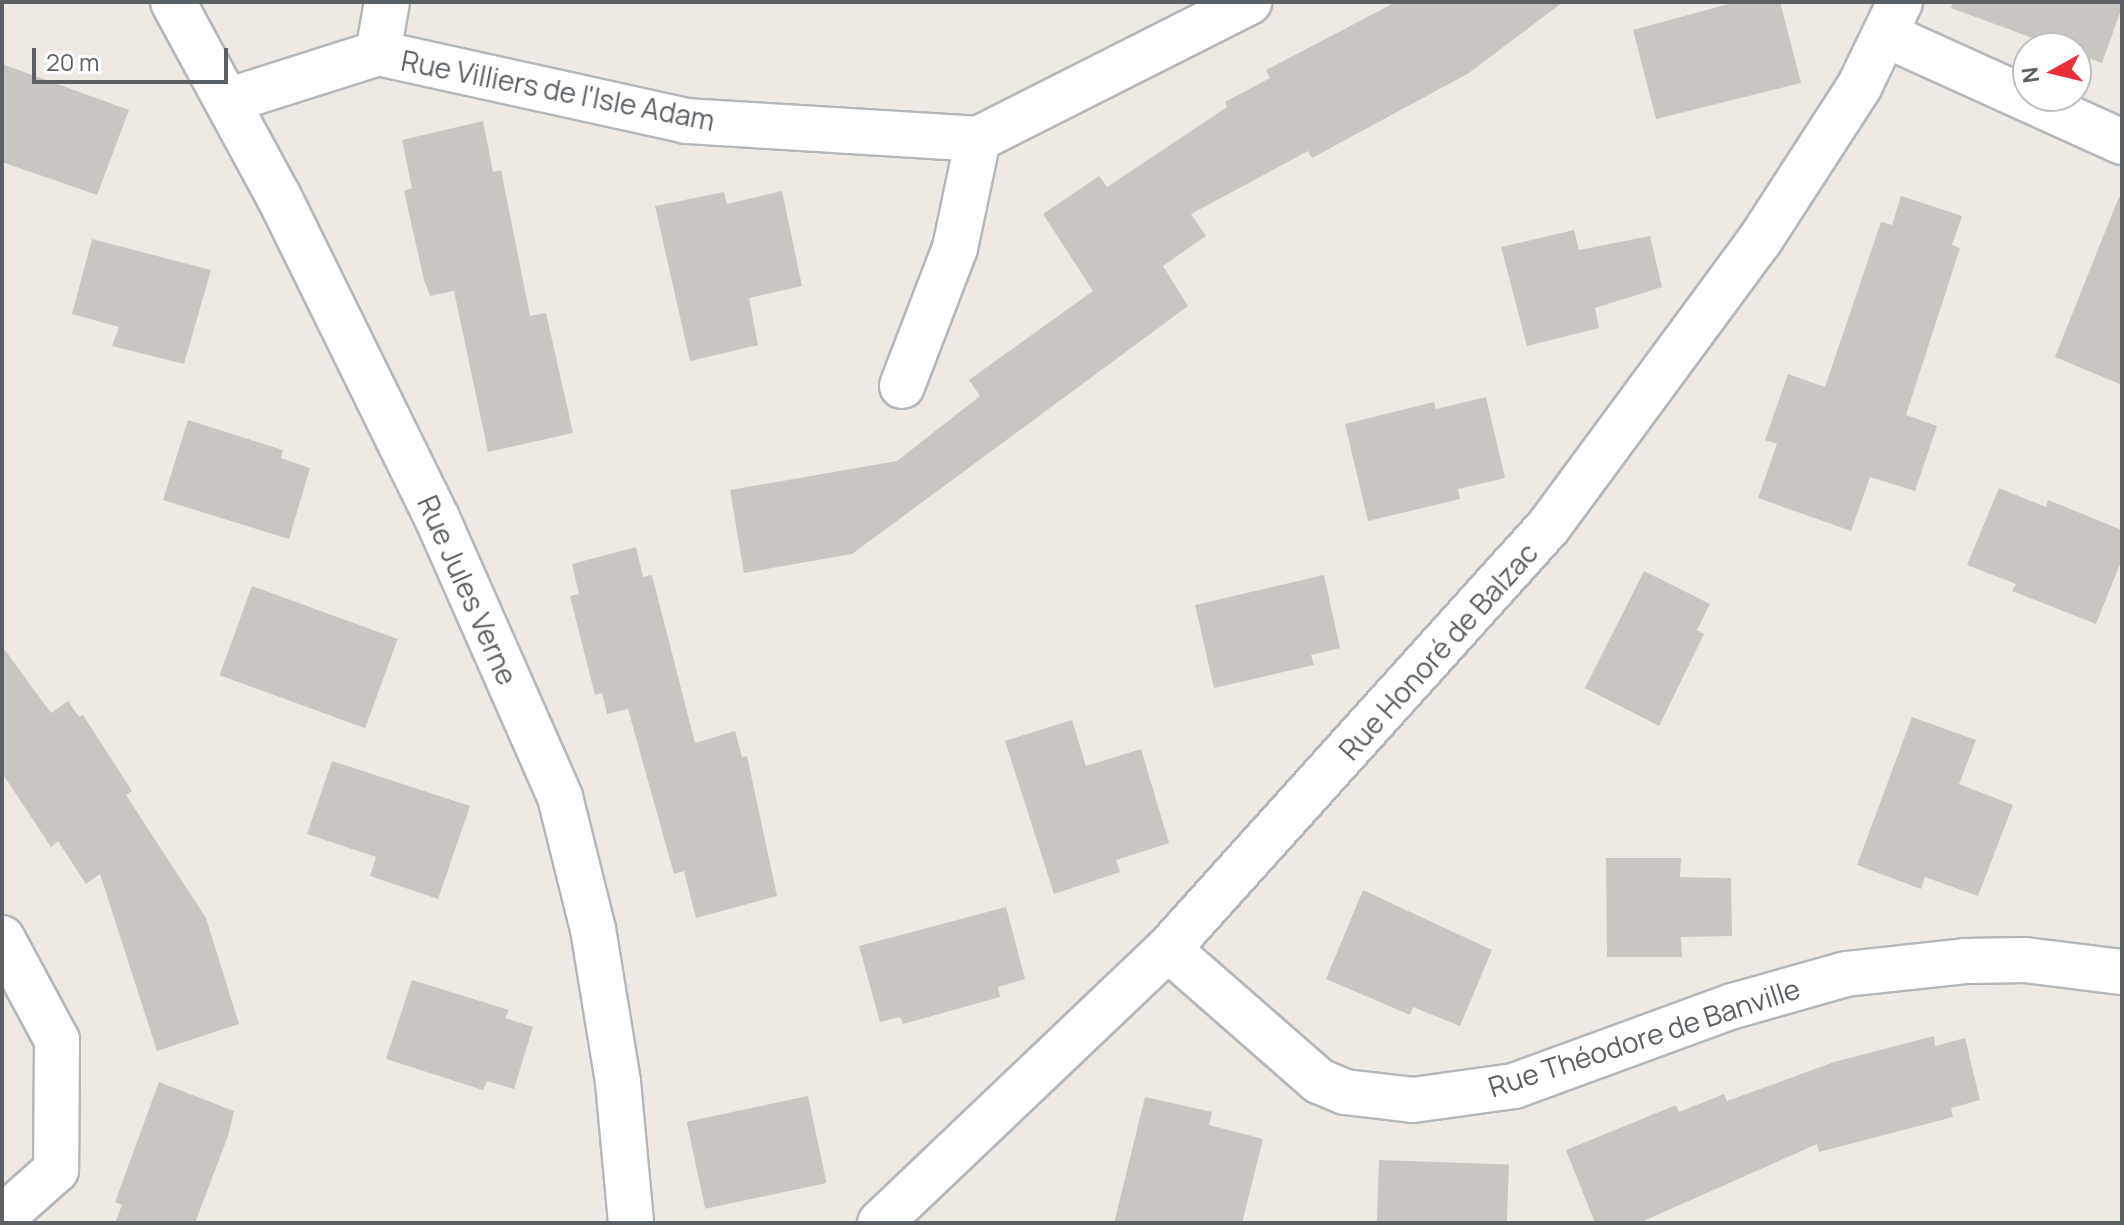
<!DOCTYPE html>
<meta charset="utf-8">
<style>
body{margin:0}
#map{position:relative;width:2124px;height:1225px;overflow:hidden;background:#eeeae3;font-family:Manrope,sans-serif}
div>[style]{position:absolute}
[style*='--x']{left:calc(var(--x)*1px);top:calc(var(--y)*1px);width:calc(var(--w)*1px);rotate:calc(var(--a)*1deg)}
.building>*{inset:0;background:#c9c5c0;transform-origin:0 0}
.roads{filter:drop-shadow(2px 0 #b4b7ba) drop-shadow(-2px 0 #b4b7ba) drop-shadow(0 2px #b4b7ba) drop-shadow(0 -2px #b4b7ba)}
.street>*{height:44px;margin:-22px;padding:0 22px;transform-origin:22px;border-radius:22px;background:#fff}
span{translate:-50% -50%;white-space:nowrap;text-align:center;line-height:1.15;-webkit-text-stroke:8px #fff;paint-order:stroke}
.street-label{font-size:28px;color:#5b6064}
.frame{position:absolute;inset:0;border:4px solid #5b6064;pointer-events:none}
.north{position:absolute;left:2012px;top:32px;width:80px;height:80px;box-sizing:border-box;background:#fff;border:2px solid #bdbfc1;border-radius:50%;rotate:262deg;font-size:22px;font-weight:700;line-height:32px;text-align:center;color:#5b6064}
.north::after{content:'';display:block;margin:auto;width:28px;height:36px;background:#e82f39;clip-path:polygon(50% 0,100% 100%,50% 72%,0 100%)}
.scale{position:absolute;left:32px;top:48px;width:196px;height:36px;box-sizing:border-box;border:4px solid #5b6064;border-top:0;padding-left:10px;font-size:24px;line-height:28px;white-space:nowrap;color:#5b6064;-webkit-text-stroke:6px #fff;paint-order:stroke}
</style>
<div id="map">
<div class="building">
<i style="clip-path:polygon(1396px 2px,1563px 2px,1469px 73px,1312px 158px,1308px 151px,1191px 214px,1206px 236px,1163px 266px,1188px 306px,852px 554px,744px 573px,730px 490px,897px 461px,980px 396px,969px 380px,1093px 291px,1043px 214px,1099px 176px,1107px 187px,1227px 107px,1225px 102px,1270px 78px,1266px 70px)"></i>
<i style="clip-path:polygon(1736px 2px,1780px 2px,1801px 83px,1656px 119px,1633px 30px)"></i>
<i style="clip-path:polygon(1953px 2px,2122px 2px,2122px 7px,2102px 63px,2076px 54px,2076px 48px,2060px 48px,1951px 8px)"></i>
<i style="clip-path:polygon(2px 64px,129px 110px,97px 195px,2px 162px)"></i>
<i style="clip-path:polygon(483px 121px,493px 172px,501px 170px,530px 316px,546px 313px,573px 433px,488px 452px,454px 291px,430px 296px,424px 280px,404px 191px,412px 188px,402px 140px)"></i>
<i style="clip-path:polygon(782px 191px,802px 286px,749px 298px,758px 345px,690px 361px,655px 206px,724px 192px,727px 204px)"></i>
<i style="clip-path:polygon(1901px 196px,1962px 216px,1952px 245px,1960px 248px,1906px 415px,1937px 426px,1915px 491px,1870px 477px,1851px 531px,1758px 498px,1777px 444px,1765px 440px,1788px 374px,1825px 387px,1881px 222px,1892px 225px)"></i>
<i style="clip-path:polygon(2119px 197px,2122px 198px,2122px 385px,2055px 357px)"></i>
<i style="clip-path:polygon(1574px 230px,1579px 250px,1650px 236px,1662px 287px,1595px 308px,1599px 328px,1527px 346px,1501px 247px)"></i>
<i style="clip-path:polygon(92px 239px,211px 270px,184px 364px,112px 346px,119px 327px,72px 314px)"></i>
<i style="clip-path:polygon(1486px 397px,1505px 478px,1458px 489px,1460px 499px,1368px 521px,1345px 424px,1434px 402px,1436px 409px)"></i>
<i style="clip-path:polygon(188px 420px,283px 450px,281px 458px,310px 468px,289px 539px,163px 500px)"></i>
<i style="clip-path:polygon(1999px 488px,2046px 507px,2048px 500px,2122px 530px,2122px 559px,2096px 624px,2012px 591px,2016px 584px,1967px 565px)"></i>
<i style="clip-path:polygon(636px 547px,643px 577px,652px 575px,695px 743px,735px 731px,742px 757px,747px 756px,777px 896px,696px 918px,684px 871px,674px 874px,628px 709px,607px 714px,602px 693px,595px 695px,570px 596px,579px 594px,572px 564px)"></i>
<i style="clip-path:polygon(1644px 571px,1710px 604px,1697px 630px,1704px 634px,1659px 726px,1585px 688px)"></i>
<i style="clip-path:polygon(1324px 575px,1340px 648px,1311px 655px,1314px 665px,1214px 688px,1195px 605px)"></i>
<i style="left:252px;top:586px;width:155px;height:95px;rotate:20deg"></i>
<i style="clip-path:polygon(2px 646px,51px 713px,68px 701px,79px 717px,83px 715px,132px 791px,126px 795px,206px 918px,239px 1024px,157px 1051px,100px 874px,86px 884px,58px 841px,51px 847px,2px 773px)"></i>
<i style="clip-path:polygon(1912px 717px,1976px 740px,1959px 784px,2013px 805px,1978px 896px,1925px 877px,1921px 889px,1857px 865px)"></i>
<i style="clip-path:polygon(1072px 720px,1086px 766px,1141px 749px,1169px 843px,1116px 860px,1120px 872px,1054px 894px,1005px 741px)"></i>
<i style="clip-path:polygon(332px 761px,470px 806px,438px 899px,370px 876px,376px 857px,307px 834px)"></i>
<i style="clip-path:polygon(1606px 858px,1681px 858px,1680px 877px,1731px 878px,1732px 936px,1681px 937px,1682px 957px,1607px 957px)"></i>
<i style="clip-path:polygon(1363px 890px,1492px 950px,1460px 1026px,1413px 1007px,1410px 1015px,1326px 979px)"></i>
<i style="clip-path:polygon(1006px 907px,1025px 979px,998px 987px,1000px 997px,903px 1024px,900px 1017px,880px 1022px,859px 946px)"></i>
<i style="clip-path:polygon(412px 980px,509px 1010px,505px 1018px,533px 1027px,514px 1089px,487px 1081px,483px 1090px,386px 1059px)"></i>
<i style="clip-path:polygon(1934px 1036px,1935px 1046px,1965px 1038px,1980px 1100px,1951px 1108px,1953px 1117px,1819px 1152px,1817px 1144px,1639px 1223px,1595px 1223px,1566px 1150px,1676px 1105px,1679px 1112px,1724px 1094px,1727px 1101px,1834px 1062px)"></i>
<i style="clip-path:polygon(159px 1082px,234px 1111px,228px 1136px,195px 1223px,115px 1223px,122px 1205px,115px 1202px)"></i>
<i style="left:808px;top:1096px;width:89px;height:124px;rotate:78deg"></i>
<i style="clip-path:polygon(1145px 1097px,1212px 1112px,1209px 1125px,1263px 1139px,1242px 1223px,1114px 1223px)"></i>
<i style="left:1379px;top:1160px;width:130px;height:63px;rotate:2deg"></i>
</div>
<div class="roads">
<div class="street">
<i style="--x:173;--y:2;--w:220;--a:61.5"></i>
<i style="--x:278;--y:195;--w:360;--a:63.8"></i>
<i style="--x:437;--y:518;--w:305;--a:66.2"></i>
<i style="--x:560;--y:797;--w:136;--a:76"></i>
<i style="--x:593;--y:929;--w:155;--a:80.7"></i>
<i style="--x:618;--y:1082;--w:142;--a:84.7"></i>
<i style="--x:1886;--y:35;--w:259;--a:24.4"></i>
<i style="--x:378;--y:53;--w:52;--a:-80"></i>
<i style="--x:227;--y:101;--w:158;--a:-17.6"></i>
<i style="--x:378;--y:53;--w:315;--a:12.4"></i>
<i style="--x:686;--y:121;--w:293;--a:3.5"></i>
<i style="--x:978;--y:139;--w:304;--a:-26.8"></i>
<i style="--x:902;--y:386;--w:148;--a:-69"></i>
<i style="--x:955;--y:248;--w:111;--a:-78.1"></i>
<i style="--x:2;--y:938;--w:116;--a:61.7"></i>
<i style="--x:57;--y:1040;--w:130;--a:90.4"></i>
<i style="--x:56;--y:1170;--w:72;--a:138.4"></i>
<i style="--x:1168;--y:949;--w:201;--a:41.2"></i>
<i style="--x:1319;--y:1081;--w:28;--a:23"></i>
<i style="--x:1345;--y:1092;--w:68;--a:6.7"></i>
<i style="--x:1413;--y:1100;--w:102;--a:-7.9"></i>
<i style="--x:1514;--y:1086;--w:233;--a:-20.1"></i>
<i style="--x:1733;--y:1006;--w:117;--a:-15.8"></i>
<i style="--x:1846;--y:974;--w:120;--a:-6.2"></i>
<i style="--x:1965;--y:961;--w:60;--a:-1"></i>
<i style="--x:2025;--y:960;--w:98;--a:7.1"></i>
<i style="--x:880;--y:1223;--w:398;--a:-43.6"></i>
<i style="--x:1168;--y:949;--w:569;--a:-47.99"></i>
<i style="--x:1549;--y:526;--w:355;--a:-53.6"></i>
<i style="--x:1760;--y:240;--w:182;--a:-57.1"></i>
<i style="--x:1859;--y:87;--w:94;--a:-64.2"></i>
</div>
</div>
<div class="street-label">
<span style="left:558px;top:90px;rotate:11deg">Rue Villiers de l'Isle Adam</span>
<span style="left:468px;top:590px;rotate:66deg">Rue Jules Verne</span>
<span style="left:1438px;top:651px;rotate:-48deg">Rue Honoré de Balzac</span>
<span style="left:1644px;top:1037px;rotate:-18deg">Rue Théodore de Banville</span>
</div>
<div class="frame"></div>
<div class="north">N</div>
<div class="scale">20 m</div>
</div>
